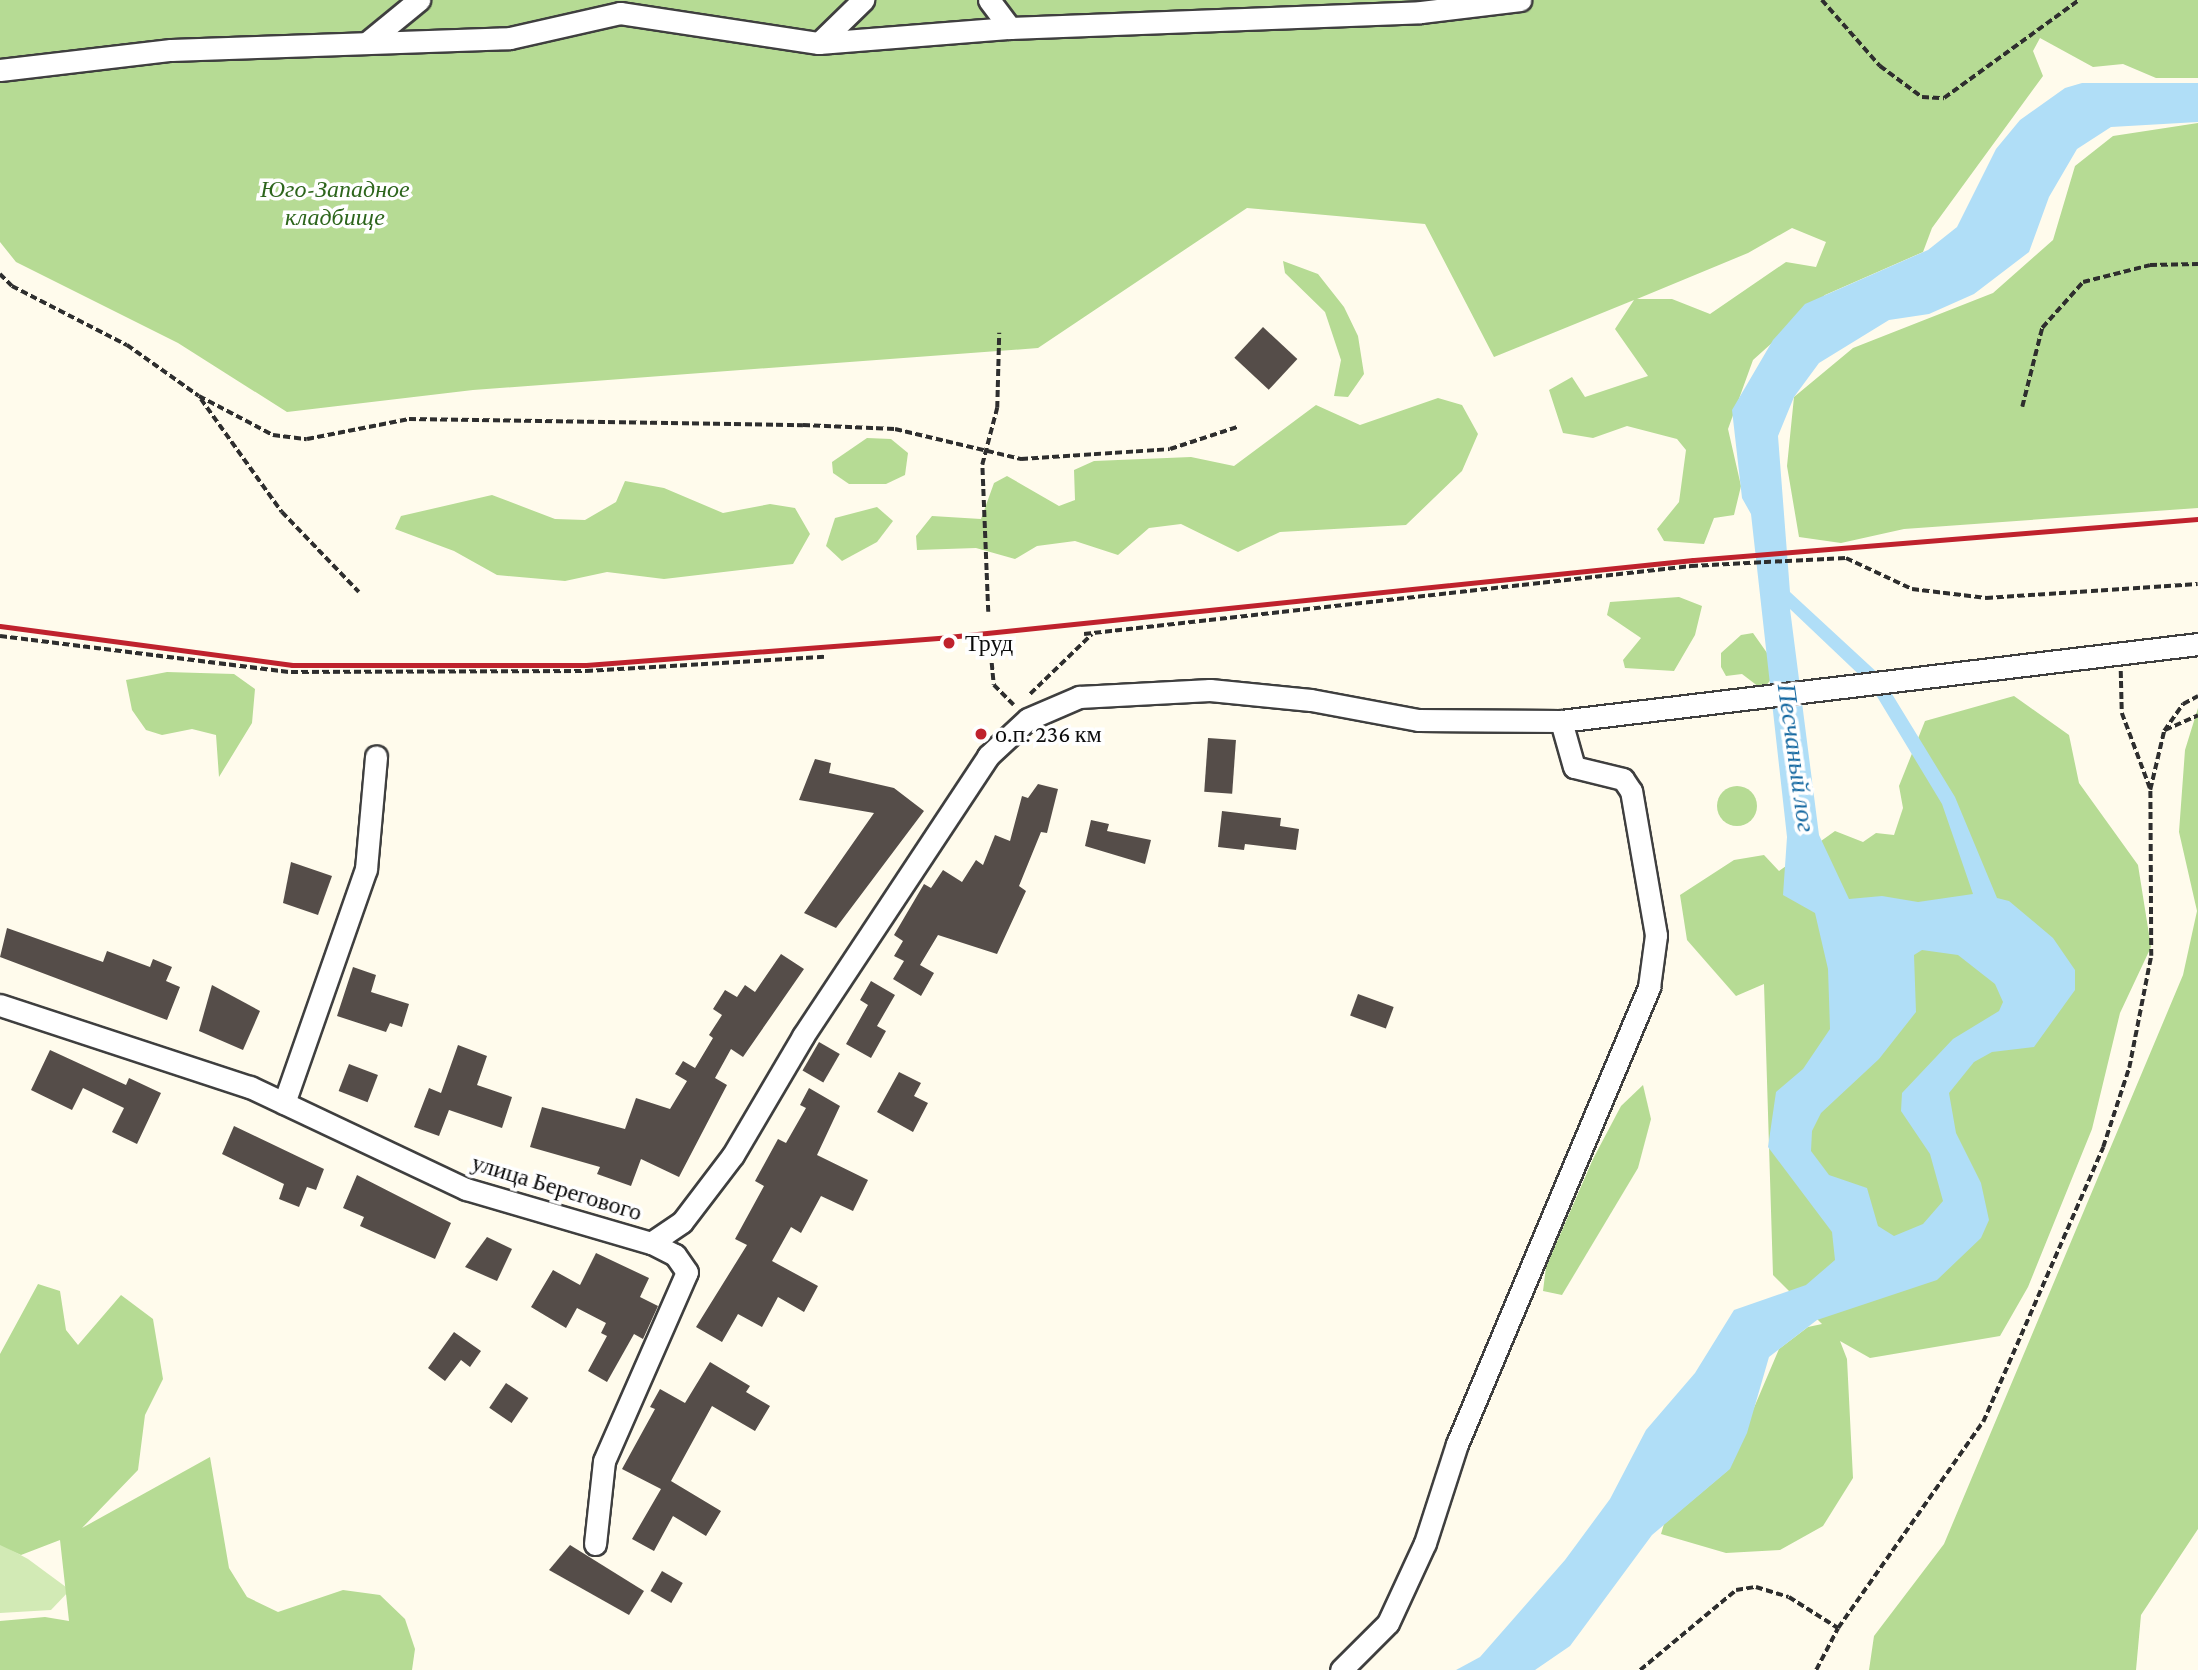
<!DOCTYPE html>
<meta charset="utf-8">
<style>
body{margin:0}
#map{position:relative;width:2198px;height:1670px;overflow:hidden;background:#fffbec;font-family:"Crimson Pro",serif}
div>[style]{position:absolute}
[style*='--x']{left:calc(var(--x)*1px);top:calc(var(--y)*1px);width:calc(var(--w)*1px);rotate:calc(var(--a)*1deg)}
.green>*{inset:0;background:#d2eab5}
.forest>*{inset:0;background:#b6db94}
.round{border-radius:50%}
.water>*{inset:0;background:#b0def7}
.building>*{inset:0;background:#554d49;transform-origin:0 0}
.path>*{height:3.5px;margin-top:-1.75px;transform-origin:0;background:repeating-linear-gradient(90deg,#2e2e2e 0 7px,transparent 0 10.5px)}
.roads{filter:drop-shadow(2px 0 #3f3f3f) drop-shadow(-2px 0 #3f3f3f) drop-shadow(0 2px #3f3f3f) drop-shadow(0 -2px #3f3f3f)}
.minor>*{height:21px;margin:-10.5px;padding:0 10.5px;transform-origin:10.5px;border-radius:10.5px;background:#fff}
.rail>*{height:5px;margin:-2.5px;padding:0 2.5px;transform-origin:2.5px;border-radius:2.5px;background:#bf222d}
.dots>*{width:19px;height:19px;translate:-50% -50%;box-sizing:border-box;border:4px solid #fff;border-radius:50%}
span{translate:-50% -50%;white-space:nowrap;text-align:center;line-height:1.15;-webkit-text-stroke:7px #fff;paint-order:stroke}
.park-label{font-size:24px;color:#2d651c;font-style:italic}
.poi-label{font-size:24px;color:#0c0c0c}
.left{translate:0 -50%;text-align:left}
.street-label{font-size:24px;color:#0c0c0c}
.water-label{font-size:26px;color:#1367a0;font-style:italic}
</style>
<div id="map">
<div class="green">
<i style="clip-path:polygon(0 1544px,28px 1559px,70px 1590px,51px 1610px,0 1613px)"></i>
</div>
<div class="forest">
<i style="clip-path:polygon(evenodd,0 0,2198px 0,2198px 78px,2156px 78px,2123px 64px,2093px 67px,2040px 38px,2033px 51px,2043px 76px,1932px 228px,1923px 252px,1825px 295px,1753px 360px,1728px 429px,1741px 486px,1734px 515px,1714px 518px,1704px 544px,1664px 541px,1657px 529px,1679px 502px,1686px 450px,1677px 439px,1627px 426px,1593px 438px,1563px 433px,1549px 390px,1572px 377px,1585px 397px,1648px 376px,1615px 329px,1634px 300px,1494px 357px,1425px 224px,1247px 208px,1038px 348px,473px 390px,287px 412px,178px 343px,16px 262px,0 242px,0 0,1792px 228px,1826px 242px,1816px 267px,1786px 262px,1710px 314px,1672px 299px,1637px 299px,1748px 253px,1792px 228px)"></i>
<i style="clip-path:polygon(2198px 123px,2198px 508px,1904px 529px,1841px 543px,1799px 537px,1787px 466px,1794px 397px,1853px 348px,1993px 293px,2053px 240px,2075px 166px,2113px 136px)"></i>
<i style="clip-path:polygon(1283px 261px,1318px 274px,1344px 307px,1358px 336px,1364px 374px,1348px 397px,1334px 396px,1341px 360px,1325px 312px,1285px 273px)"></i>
<i style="clip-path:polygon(1438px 398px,1462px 405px,1478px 434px,1462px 471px,1406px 525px,1280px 532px,1238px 552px,1181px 524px,1149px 528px,1118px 555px,1075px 541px,1037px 546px,1015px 559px,976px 548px,917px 550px,916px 536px,932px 516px,981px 519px,994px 483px,1007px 476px,1059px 506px,1075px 500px,1074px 470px,1094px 461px,1191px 457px,1234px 466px,1316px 405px,1360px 425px)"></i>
<i style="clip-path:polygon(867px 438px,891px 439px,908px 453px,905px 475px,886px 484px,849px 484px,833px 473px,832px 462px)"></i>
<i style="clip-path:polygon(625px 481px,664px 488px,723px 513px,770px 504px,795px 508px,810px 534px,793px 564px,664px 579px,607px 572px,565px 581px,497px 575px,454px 551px,395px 529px,401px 516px,492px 495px,555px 519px,585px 520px,616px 502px)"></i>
<i style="clip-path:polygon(877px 507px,893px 521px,877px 542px,842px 561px,826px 546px,835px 518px)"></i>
<i style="clip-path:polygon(1679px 597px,1702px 606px,1695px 635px,1674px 671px,1625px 668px,1623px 660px,1641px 638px,1607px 615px,1610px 602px)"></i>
<i style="clip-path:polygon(1753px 633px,1772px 660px,1774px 675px,1763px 690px,1742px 674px,1726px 676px,1721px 667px,1721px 653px,1741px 635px)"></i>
<i style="clip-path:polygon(167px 672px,234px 674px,255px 689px,252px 723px,219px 777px,216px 735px,192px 729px,162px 735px,146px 730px,132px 710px,126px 680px)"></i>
<i style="clip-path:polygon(2014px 696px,2069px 735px,2079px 783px,2138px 865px,2151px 947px,2120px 1013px,2092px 1129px,2028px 1287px,2000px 1336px,1870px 1358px,1840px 1341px,1847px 1359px,1853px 1478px,1823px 1526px,1780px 1550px,1726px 1553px,1661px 1534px,1664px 1524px,1727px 1471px,1779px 1349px,1808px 1327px,1822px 1324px,1773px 1275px,1764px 984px,1736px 996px,1687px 940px,1680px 895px,1734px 860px,1764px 855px,1779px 871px,1835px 831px,1863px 842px,1876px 833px,1894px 835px,1903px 808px,1899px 786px,1925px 721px)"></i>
<i style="clip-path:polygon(2198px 708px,2198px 1529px,2141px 1615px,2136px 1670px,1869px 1670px,1874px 1636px,1944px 1544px,2183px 975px,2197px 911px,2179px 832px,2185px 750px)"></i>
<i class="round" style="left:1717px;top:786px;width:40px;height:40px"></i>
<i style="clip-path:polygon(1643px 1085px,1651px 1119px,1638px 1168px,1562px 1295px,1543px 1291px,1546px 1267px,1593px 1159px,1621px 1106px)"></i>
<i style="clip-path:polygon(38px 1284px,60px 1291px,66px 1330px,78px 1345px,121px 1295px,153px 1319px,163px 1379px,145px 1415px,138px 1470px,82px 1528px,210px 1457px,229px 1568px,247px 1597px,278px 1612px,343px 1590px,380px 1595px,405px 1619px,415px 1649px,412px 1670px,0 1670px,0 1621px,45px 1617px,69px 1621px,60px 1540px,21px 1555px,0 1545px,0 1354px)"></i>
</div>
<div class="water">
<i style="clip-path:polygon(evenodd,2082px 83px,2198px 83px,2198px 122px,2111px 127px,2077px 149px,2049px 197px,2029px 252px,1974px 294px,1929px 314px,1889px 320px,1819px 363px,1794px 397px,1778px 436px,1790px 592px,1881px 676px,1955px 797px,1997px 898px,2009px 901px,2053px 938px,2075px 970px,2075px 990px,2034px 1047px,1992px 1052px,1974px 1062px,1949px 1093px,1956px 1133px,1981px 1183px,1989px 1220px,1981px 1238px,1937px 1280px,1817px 1320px,1769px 1357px,1747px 1433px,1730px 1469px,1652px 1535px,1570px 1646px,1535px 1670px,1456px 1670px,1480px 1657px,1565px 1560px,1610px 1499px,1646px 1430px,1695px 1373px,1734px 1310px,1806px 1285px,1835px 1260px,1832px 1232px,1768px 1147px,1776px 1092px,1803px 1069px,1830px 1029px,1828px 969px,1815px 913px,1783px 895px,1787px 837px,1751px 514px,1742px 498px,1732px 410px,1773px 340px,1805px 304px,1928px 250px,1957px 227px,1996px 149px,2020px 120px,2065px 88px,2082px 83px,1790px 609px,1870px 685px,1942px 804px,1973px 894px,1918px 902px,1882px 896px,1849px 899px,1819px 835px,1790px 609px,2082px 83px,1922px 950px,1958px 955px,1995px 984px,2003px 1002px,1999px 1011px,1953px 1039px,1902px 1093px,1901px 1111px,1930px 1154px,1943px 1201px,1923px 1224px,1894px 1236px,1878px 1226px,1867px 1188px,1829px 1175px,1811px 1151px,1812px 1131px,1821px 1113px,1879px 1059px,1916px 1012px,1914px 955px,1922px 950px)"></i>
</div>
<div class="building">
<i style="left:1263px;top:327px;width:47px;height:42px;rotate:43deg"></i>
<i style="left:1208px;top:738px;width:28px;height:54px;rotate:4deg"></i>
<i style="clip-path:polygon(815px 759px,831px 763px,829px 773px,894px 788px,924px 811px,836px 928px,804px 913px,874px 813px,799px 800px)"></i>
<i style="clip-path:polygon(1038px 784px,1058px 789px,1047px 833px,1041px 832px,1019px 886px,1026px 891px,997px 954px,938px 935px,920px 965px,934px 973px,921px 996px,893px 979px,904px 961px,894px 956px,903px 941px,894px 935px,924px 884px,931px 888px,943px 870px,962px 882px,976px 860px,983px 865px,995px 835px,1010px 841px,1022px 796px,1028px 798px)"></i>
<i style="clip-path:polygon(1222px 811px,1281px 818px,1280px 826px,1299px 829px,1296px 850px,1245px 844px,1244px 850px,1218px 847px)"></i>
<i style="clip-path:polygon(1091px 820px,1109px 824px,1107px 831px,1151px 840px,1145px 864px,1085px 846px)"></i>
<i style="clip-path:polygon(291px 862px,332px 876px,318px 915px,283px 903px)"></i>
<i style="clip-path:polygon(7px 928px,103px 962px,107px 951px,150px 967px,153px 959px,172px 967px,166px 981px,180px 987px,167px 1020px,0 957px)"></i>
<i style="clip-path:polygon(781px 954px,804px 969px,743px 1057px,731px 1049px,715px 1078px,727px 1085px,679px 1177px,641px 1159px,631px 1186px,597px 1174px,600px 1167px,530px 1147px,542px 1107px,625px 1129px,636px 1098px,670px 1109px,687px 1081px,675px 1074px,683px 1061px,695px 1068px,713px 1038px,709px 1035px,722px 1015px,713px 1009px,725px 990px,737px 997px,745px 985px,755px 992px)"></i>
<i style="clip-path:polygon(353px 967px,376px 975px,371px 992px,409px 1004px,402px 1027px,390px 1023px,386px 1032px,337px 1016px)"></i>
<i style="clip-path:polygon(871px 981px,895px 995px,877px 1026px,886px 1031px,871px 1058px,846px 1044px,868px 1005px,860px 1000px)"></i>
<i style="clip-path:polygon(212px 985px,260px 1011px,243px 1050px,199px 1031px)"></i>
<i style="left:1358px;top:994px;width:38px;height:23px;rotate:20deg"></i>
<i style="left:819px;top:1042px;width:24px;height:33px;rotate:30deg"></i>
<i style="clip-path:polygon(458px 1045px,487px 1056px,477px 1085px,512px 1097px,502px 1128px,449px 1110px,439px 1136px,414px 1127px,429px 1088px,441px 1093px)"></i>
<i style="clip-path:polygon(50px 1050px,126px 1085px,129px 1078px,161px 1093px,137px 1144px,112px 1132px,124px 1108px,83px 1088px,72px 1110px,31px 1090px)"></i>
<i style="left:349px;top:1064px;width:31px;height:29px;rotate:21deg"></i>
<i style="clip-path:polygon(899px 1072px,921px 1083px,914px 1096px,928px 1103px,913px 1132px,877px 1112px)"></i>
<i style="clip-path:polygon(809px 1088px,840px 1106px,817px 1155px,868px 1180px,853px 1211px,821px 1196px,801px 1233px,791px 1227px,772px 1261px,818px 1286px,804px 1312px,778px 1297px,762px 1327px,738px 1314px,722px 1342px,696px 1327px,747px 1245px,735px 1239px,764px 1186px,755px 1181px,778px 1139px,786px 1143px,806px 1108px,800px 1105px)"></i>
<i style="clip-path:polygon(234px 1126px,324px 1169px,316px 1190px,307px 1187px,299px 1207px,279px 1199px,284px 1184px,222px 1154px)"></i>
<i style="clip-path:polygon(357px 1175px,451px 1223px,435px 1259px,360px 1226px,364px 1217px,343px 1208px)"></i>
<i style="clip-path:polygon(487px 1237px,512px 1249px,497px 1281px,465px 1267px)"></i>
<i style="clip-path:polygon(596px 1253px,649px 1278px,640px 1297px,658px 1306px,643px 1339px,634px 1334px,607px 1382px,588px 1371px,607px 1336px,601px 1333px,606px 1323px,577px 1308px,566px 1328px,531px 1307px,553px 1270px,580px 1285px)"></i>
<i style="clip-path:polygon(454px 1332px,481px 1351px,470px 1367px,461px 1360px,445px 1381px,428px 1368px)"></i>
<i style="clip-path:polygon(710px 1362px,750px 1386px,746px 1392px,770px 1406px,755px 1431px,712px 1406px,671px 1481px,721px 1511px,706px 1536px,673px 1516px,654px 1551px,632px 1539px,661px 1489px,622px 1469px,655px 1409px,650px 1407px,660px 1389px,685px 1403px)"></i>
<i style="left:506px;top:1383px;width:27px;height:30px;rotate:34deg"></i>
<i style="clip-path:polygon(570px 1545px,644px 1591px,629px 1615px,549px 1570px)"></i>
<i style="left:662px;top:1571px;width:24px;height:23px;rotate:30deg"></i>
</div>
<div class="path">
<i style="--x:1822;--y:0;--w:88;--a:48.7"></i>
<i style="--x:1880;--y:66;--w:52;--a:36.4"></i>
<i style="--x:1922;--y:97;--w:22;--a:3"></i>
<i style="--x:1944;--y:98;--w:167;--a:-36"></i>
<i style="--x:0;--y:274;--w:17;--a:45"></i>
<i style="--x:12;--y:286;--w:129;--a:27.2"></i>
<i style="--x:127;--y:345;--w:88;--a:35.3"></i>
<i style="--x:199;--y:396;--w:84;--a:27.8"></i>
<i style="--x:273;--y:435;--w:34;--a:7"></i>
<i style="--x:307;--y:439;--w:104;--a:-11.1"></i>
<i style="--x:409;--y:419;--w:394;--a:0.9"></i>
<i style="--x:803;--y:425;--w:92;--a:2.5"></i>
<i style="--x:895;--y:429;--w:130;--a:13.4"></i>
<i style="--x:1021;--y:459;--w:149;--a:-3.8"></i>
<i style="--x:1170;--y:449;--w:71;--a:-18.2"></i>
<i style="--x:201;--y:399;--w:139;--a:54.4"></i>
<i style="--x:282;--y:512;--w:111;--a:46.1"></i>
<i style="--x:2022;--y:407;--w:81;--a:-75.8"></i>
<i style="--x:2042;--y:328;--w:62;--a:-48.3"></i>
<i style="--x:2083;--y:282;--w:69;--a:-14.2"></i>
<i style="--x:2150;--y:265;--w:48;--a:-1.2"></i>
<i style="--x:988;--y:612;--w:147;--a:-92.3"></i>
<i style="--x:982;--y:465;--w:59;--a:-75.3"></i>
<i style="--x:997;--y:408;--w:75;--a:-88.5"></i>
<i style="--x:1084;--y:634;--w:611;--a:-6.39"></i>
<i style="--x:1691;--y:566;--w:155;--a:-3"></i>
<i style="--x:1846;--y:558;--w:73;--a:25.2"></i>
<i style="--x:1912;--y:589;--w:75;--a:6.9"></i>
<i style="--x:1986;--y:598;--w:212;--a:-3.8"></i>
<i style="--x:0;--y:636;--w:293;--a:7.1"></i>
<i style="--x:291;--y:672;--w:295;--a:-0.2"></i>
<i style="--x:586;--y:671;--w:239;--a:-3.4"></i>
<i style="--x:990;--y:642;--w:43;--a:84.7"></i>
<i style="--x:994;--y:685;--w:28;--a:45"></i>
<i style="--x:2121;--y:671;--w:42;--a:88.6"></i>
<i style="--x:2122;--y:713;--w:80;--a:69.5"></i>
<i style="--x:1030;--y:694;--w:86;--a:-44.1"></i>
<i style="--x:2165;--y:730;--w:36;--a:-24"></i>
<i style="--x:1640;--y:1670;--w:125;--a:-39.8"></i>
<i style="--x:1736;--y:1590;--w:20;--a:-9"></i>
<i style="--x:1756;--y:1587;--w:34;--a:17"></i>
<i style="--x:1789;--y:1597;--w:58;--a:32.3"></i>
<i style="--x:1838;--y:1628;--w:252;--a:-54.9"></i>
<i style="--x:1983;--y:1422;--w:300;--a:-66.4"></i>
<i style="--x:2103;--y:1147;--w:83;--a:-71.8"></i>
<i style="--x:2129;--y:1068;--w:114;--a:-78.9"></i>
<i style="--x:2151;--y:956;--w:166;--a:-90.3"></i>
<i style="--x:2150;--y:790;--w:61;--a:-76.7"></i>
<i style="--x:2164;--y:731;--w:33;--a:-55"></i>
<i style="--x:2183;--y:704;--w:17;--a:-28"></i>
<i style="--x:1816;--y:1670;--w:47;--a:-62.4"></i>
</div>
<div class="roads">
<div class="minor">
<i style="--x:989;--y:0;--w:35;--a:53"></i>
<i style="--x:369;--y:41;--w:65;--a:-39.4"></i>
<i style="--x:819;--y:43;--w:62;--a:-44.3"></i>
<i style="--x:0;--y:70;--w:172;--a:-6.7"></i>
<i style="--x:171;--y:50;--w:339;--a:-2"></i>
<i style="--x:510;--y:38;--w:113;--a:-12.8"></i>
<i style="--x:620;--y:13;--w:201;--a:8.6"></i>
<i style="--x:819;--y:43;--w:192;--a:-4.5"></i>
<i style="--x:1010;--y:28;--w:411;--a:-2.2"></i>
<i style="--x:1421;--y:12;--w:100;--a:-6.9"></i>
<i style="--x:0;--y:1005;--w:263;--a:18.2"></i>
<i style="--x:250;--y:1087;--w:239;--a:25.3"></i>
<i style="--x:466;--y:1189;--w:193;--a:16.3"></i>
<i style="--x:651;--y:1243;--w:37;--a:-34"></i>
<i style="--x:682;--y:1222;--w:84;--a:-52.7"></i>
<i style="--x:733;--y:1155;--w:138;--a:-59.5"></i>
<i style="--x:803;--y:1036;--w:336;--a:-56.5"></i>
<i style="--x:988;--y:756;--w:54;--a:-42.8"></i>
<i style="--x:1028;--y:719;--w:56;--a:-23.3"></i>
<i style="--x:1079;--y:697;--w:131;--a:-3.1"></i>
<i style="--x:1210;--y:690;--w:101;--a:5.7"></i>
<i style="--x:1311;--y:700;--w:109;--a:10.6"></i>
<i style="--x:1418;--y:720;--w:143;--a:0.4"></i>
<i style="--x:1561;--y:721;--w:642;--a:-6.89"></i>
<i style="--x:284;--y:1103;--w:248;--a:-70.7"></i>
<i style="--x:366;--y:869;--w:113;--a:-84.9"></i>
<i style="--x:595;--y:1544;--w:83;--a:-83.8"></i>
<i style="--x:604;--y:1461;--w:206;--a:-66.3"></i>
<i style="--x:687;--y:1272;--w:21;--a:-125"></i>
<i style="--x:675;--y:1255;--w:27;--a:-153"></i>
<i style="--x:1341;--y:1670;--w:66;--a:-45"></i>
<i style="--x:1388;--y:1623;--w:88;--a:-65.2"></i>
<i style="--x:1425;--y:1543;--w:104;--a:-72.1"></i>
<i style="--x:1457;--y:1444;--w:496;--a:-67.2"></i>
<i style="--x:1649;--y:987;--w:52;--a:-82.3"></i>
<i style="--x:1656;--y:935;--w:146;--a:-99.8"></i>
<i style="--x:1631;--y:791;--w:14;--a:-124"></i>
<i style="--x:1623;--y:779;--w:50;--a:-166.2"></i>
<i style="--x:1574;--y:767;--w:48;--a:-105.8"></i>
</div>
</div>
<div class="rail">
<i style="--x:0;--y:626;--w:295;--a:7.6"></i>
<i style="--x:292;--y:665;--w:294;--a:0"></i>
<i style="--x:586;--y:665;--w:363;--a:-4.4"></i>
<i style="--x:948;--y:637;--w:749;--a:-5.9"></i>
<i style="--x:1693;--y:560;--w:507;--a:-4.64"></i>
</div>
<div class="dots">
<i style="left:949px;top:643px;background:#bf222d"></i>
<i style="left:981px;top:734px;background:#bf222d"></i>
</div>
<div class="park-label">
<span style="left:335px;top:203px">Юго-Западное<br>кладбище</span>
</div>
<div class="poi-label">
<span class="left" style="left:965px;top:643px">Труд</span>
<span class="left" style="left:995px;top:734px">о.п. 236 км</span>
</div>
<div class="street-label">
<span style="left:557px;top:1187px;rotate:17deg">улица Берегового</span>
</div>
<div class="water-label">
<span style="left:1796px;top:758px;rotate:82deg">Песчаный лог</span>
</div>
</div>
